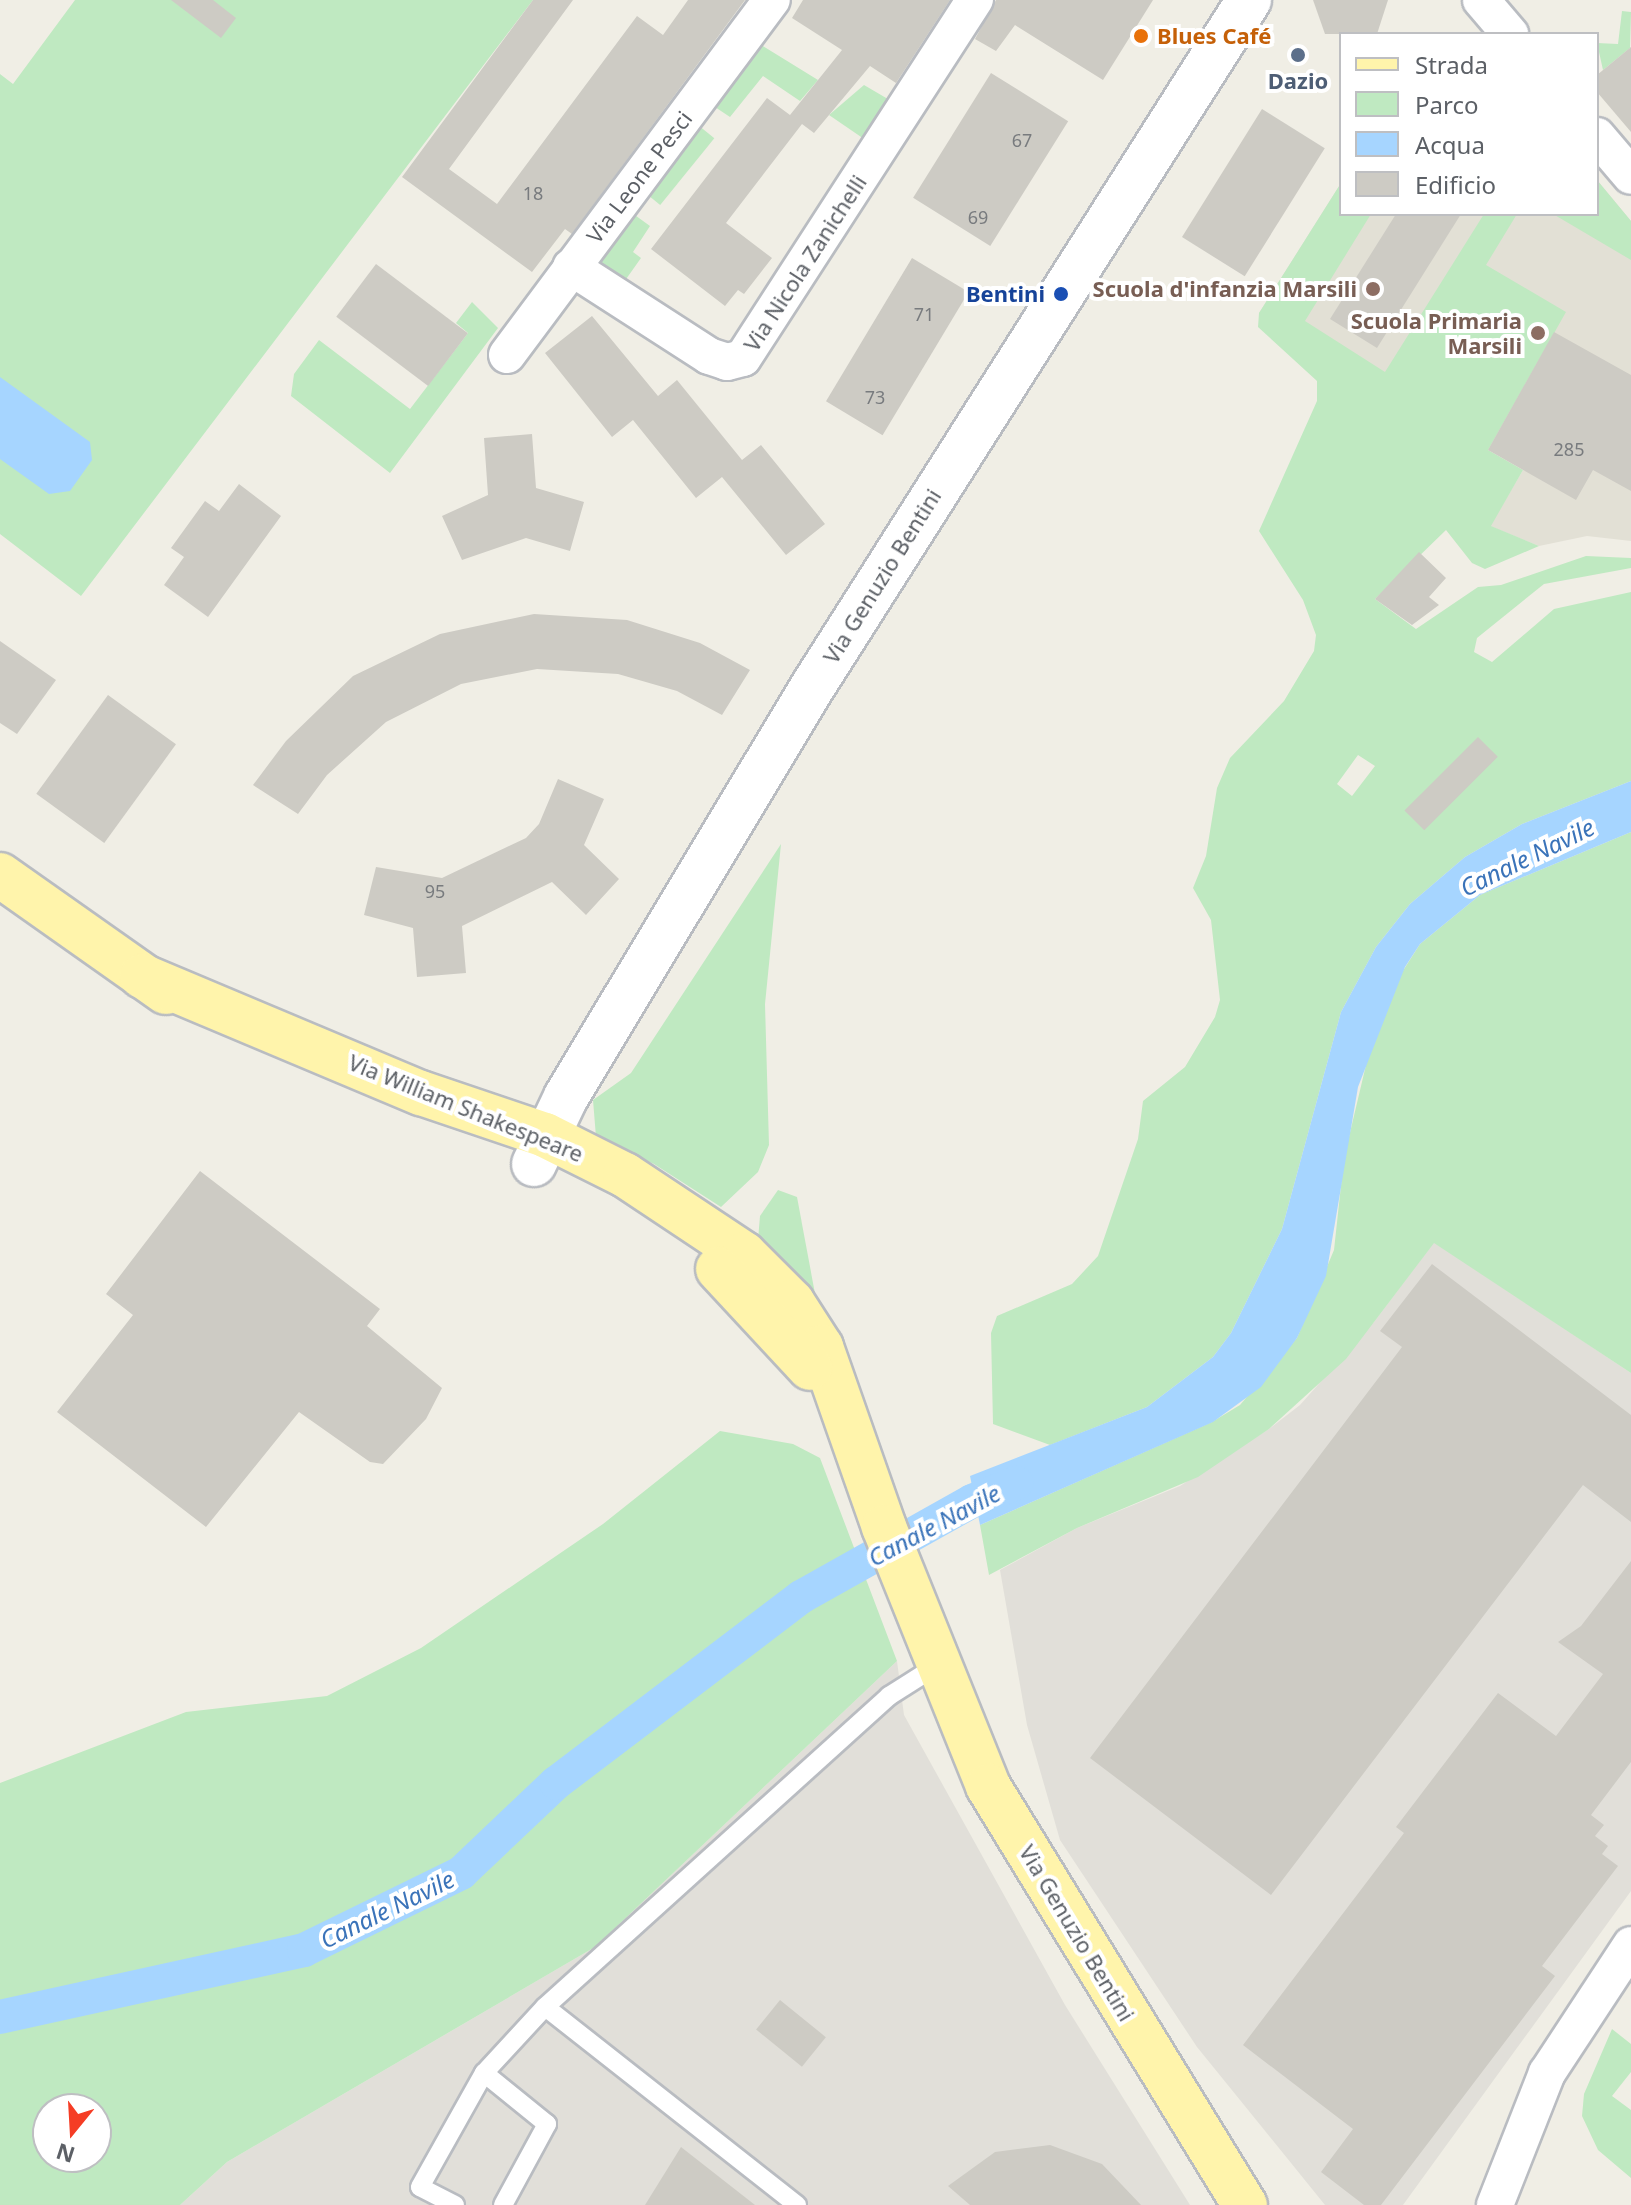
<!DOCTYPE html>
<meta charset="utf-8">
<style>
body{margin:0}
#map{position:relative;width:1631px;height:2205px;overflow:hidden;background:#f0eee5;font-family:"Noto Sans",sans-serif}
div>[style]{position:absolute}
[style*='--x']{left:calc(var(--x)*1px);top:calc(var(--y)*1px);width:calc(var(--w)*1px);rotate:calc(var(--a)*1deg)}
.industrial>*{inset:0;background:#e1dfd9}
.education>*{inset:0;background:#e2e0d5}
.green>*{inset:0;background:#bfe9c1;transform-origin:0 0}
.water>*{inset:0;background:#a6d5ff}
.canal>*{height:34px;margin:-17px;padding:0 17px;transform-origin:17px;border-radius:17px;background:#a6d5ff}
.building>*{inset:0;background:#cdcbc4;transform-origin:0 0}
.roads{filter:drop-shadow(2px 0 #b9bcc1) drop-shadow(-2px 0 #b9bcc1) drop-shadow(0 2px #b9bcc1) drop-shadow(0 -2px #b9bcc1)}
.lane>*{height:18px;margin:-9px;padding:0 9px;transform-origin:9px;border-radius:9px;background:#fff}
.street>*{height:36px;margin:-18px;padding:0 18px;transform-origin:18px;border-radius:18px;background:#fff}
.secondary>*{height:44px;margin:-22px;padding:0 22px;transform-origin:22px;border-radius:22px;background:#fff}
.primary>*{height:44px;margin:-22px;padding:0 22px;transform-origin:22px;border-radius:22px;background:#fff4ab}
.dots>*{width:22px;height:22px;translate:-50% -50%;box-sizing:border-box;border:4px solid #fff;border-radius:50%}
span{translate:-50% -50%;white-space:nowrap;text-align:center;line-height:1.15;-webkit-text-stroke:8px #fff;paint-order:stroke}
.number-label{font-size:18px;color:#787b7e}
.number-label span{-webkit-text-stroke-width:0}
.food-label{font-size:22px;color:#c56008;font-weight:700}
.left{translate:0 -50%;text-align:left}
.service-label{font-size:22px;color:#4e5e75;font-weight:700}
.street-label{font-size:22px;color:#5c6066}
.education-label{font-size:22px;color:#785e54;font-weight:700}
.right{translate:-100% -50%;text-align:right}
.transit-label{font-size:22px;color:#164399;font-weight:700}
.water-label{font-size:24px;color:#3a73b9;font-style:italic}
.legend{position:absolute;left:1339px;top:32px;width:260px;height:184px;box-sizing:border-box;background:#fff;border:2px solid #bebfc2;margin:0;padding:10px 14px;list-style:none;font-size:24px;color:#5c6066}
.legend li{display:flex;align-items:center;gap:16px;height:40px}
.legend b{width:40px;border:2px solid #bebfc2}
.north{position:absolute;left:32px;top:2093px;width:80px;height:80px;box-sizing:border-box;background:#fff;border:2px solid #bebfc2;border-radius:50%;rotate:198deg;font-size:22px;font-weight:700;line-height:32px;text-align:center;color:#5c6066}
.north::after{content:'';display:block;margin:auto;width:28px;height:36px;background:#f53d25;clip-path:polygon(50% 0,100% 100%,50% 72%,0 100%)}
</style>
<div id="map">
<div class="industrial">
<i style="clip-path:polygon(1434px 1242px,1631px 1373px,1631px 1891px,1403px 2205px,1325px 2205px,1197px 2047px,1060px 1840px,1027px 1725px,1000px 1570px,1077px 1528px,1180px 1486px,1269px 1429px,1300px 1405px,1374px 1322px)"></i>
<i style="clip-path:polygon(897px 1661px,904px 1715px,1065px 2005px,1190px 2205px,180px 2205px,227px 2162px,595px 1947px)"></i>
</div>
<div class="education">
<i style="clip-path:polygon(1597px 180px,1631px 221px,1631px 541px,1587px 536px,1539px 546px,1490px 526px,1523px 470px,1259px 313px,1341px 183px,1341px 214px,1597px 214px)"></i>
</div>
<div class="green">
<i style="clip-path:polygon(75px 0,533px 0,81px 596px,0 534px,0 74px,13px 84px)"></i>
<i style="clip-path:polygon(1622px 11px,1631px 12px,1630px 48px,1603px 70px,1597px 43px,1618px 44px)"></i>
<i style="clip-path:polygon(758px 43px,818px 80px,800px 101px,763px 76px,730px 117px,712px 105px)"></i>
<i style="clip-path:polygon(864px 85px,893px 102px,867px 141px,829px 115px)"></i>
<i style="left:698px;top:125px;width:21px;height:86px;rotate:39deg"></i>
<i style="clip-path:polygon(1597px 180px,1631px 221px,1631px 260px,1553px 214px,1597px 214px)"></i>
<i style="clip-path:polygon(evenodd,1341px 183px,1341px 214px,1371px 214px,1305px 321px,1385px 372px,1484px 214px,1517px 214px,1486px 265px,1566px 312px,1488px 450px,1523px 470px,1491px 526px,1539px 546px,1485px 569px,1472px 563px,1446px 530px,1375px 599px,1416px 629px,1478px 587px,1501px 585px,1586px 556px,1631px 558px,1631px 568px,1544px 584px,1477px 638px,1474px 652px,1492px 662px,1554px 609px,1631px 592px,1631px 781px,1522px 824px,1465px 857px,1410px 904px,1376px 947px,1341px 1012px,1282px 1229px,1231px 1333px,1213px 1357px,1147px 1407px,1050px 1445px,993px 1424px,991px 1333px,997px 1316px,1072px 1284px,1098px 1256px,1138px 1139px,1143px 1101px,1185px 1067px,1215px 1017px,1220px 1000px,1211px 920px,1193px 888px,1206px 856px,1217px 788px,1230px 758px,1284px 701px,1314px 651px,1316px 635px,1303px 600px,1259px 531px,1317px 401px,1317px 381px,1258px 327px,1259px 313px,1341px 183px,1358px 755px,1375px 766px,1352px 796px,1337px 784px,1358px 755px)"></i>
<i style="clip-path:polygon(632px 213px,650px 226px,633px 252px,641px 258px,624px 282px,595px 263px)"></i>
<i style="clip-path:polygon(472px 302px,498px 328px,390px 473px,291px 396px,294px 374px,319px 340px,410px 409px,468px 333px,456px 323px)"></i>
<i style="clip-path:polygon(1631px 832px,1631px 1373px,1434px 1243px,1346px 1359px,1269px 1429px,1198px 1477px,1077px 1528px,989px 1575px,980px 1525px,1212px 1422px,1240px 1405px,1297px 1338px,1334px 1250px,1344px 1158px,1370px 1048px,1399px 977px,1420px 944px,1480px 895px)"></i>
<i style="clip-path:polygon(781px 844px,765px 1004px,769px 1145px,758px 1172px,721px 1207px,654px 1164px,596px 1137px,593px 1100px,631px 1073px)"></i>
<i style="clip-path:polygon(778px 1190px,797px 1197px,816px 1299px,758px 1240px,760px 1216px)"></i>
<i style="clip-path:polygon(evenodd,720px 1431px,793px 1444px,820px 1458px,897px 1661px,595px 1947px,227px 2162px,180px 2205px,0 2205px,0 1783px,186px 1712px,327px 1696px,421px 1648px,603px 1524px,720px 1431px,48px 2109px,96px 2109px,96px 2157px,48px 2157px,48px 2109px)"></i>
<i style="clip-path:polygon(1612px 2029px,1631px 2044px,1631px 2072px,1612px 2096px,1631px 2110px,1631px 2178px,1598px 2150px,1582px 2116px,1584px 2094px)"></i>
</div>
<div class="water">
<i style="clip-path:polygon(0 377px,90px 442px,92px 460px,70px 491px,49px 494px,0 459px)"></i>
<i style="clip-path:polygon(1631px 781px,1631px 832px,1480px 895px,1420px 944px,1405px 967px,1358px 1087px,1326px 1276px,1297px 1338px,1261px 1387px,1213px 1422px,980px 1525px,970px 1476px,1147px 1407px,1213px 1357px,1231px 1333px,1282px 1229px,1341px 1012px,1376px 947px,1410px 904px,1465px 857px,1522px 824px)"></i>
</div>
<div class="canal">
<i style="--x:0;--y:2017;--w:311;--a:-12.4"></i>
<i style="--x:304;--y:1950;--w:175;--a:-26.1"></i>
<i style="--x:461;--y:1873;--w:131;--a:-43.5"></i>
<i style="--x:556;--y:1783;--w:308;--a:-37.2"></i>
<i style="--x:801;--y:1597;--w:196;--a:-29.3"></i>
<i style="--x:972;--y:1501;--w:48;--a:-22.2"></i>
</div>
<div class="building">
<i style="clip-path:polygon(171px 0,213px 0,236px 18px,221px 38px)"></i>
<i style="clip-path:polygon(533px 0,573px 0,449px 169px,497px 204px,637px 16px,663px 35px,688px 0,745px 0,572px 234px,565px 229px,532px 272px,402px 177px)"></i>
<i style="clip-path:polygon(803px 0,950px 0,896px 83px,870px 66px,814px 133px,802px 124px,726px 223px,772px 258px,744px 294px,738px 290px,725px 306px,651px 249px,767px 98px,790px 115px,842px 50px,792px 18px)"></i>
<i style="clip-path:polygon(996px 0,1153px 0,1103px 80px,1015px 25px,996px 51px,975px 39px)"></i>
<i style="clip-path:polygon(1313px 0,1388px 0,1377px 34px,1325px 34px)"></i>
<i style="clip-path:polygon(1631px 47px,1631px 132px,1597px 92px,1597px 75px)"></i>
<i style="left:991px;top:73px;width:91px;height:147px;rotate:32deg"></i>
<i style="left:1262px;top:109px;width:74px;height:151px;rotate:32deg"></i>
<i style="clip-path:polygon(1396px 214px,1461px 214px,1377px 348px,1330px 319px)"></i>
<i style="left:912px;top:258px;width:66px;height:167px;rotate:31deg"></i>
<i style="left:376px;top:264px;width:115px;height:66px;rotate:37deg"></i>
<i style="clip-path:polygon(592px 316px,658px 396px,677px 380px,742px 460px,761px 445px,825px 524px,786px 555px,722px 477px,696px 498px,633px 420px,612px 437px,545px 353px)"></i>
<i style="clip-path:polygon(1554px 332px,1631px 375px,1631px 491px,1593px 470px,1576px 500px,1488px 450px)"></i>
<i style="clip-path:polygon(532px 434px,536px 488px,584px 502px,570px 551px,526px 538px,462px 560px,442px 516px,488px 495px,484px 438px)"></i>
<i style="clip-path:polygon(239px 484px,281px 516px,208px 617px,164px 585px,184px 557px,171px 548px,205px 501px,219px 511px)"></i>
<i style="clip-path:polygon(1419px 552px,1446px 578px,1429px 597px,1439px 605px,1412px 625px,1375px 599px)"></i>
<i style="clip-path:polygon(534px 614px,627px 620px,700px 643px,750px 670px,722px 715px,677px 691px,618px 674px,537px 669px,461px 684px,386px 722px,327px 775px,298px 814px,253px 785px,286px 741px,353px 676px,440px 634px)"></i>
<i style="clip-path:polygon(0 641px,56px 680px,17px 734px,0 723px)"></i>
<i style="left:108px;top:695px;width:84px;height:122px;rotate:36deg"></i>
<i style="left:1478px;top:737px;width:28px;height:104px;rotate:45deg"></i>
<i style="clip-path:polygon(558px 779px,604px 799px,584px 845px,619px 879px,586px 915px,552px 882px,462px 926px,466px 973px,417px 977px,413px 928px,364px 915px,376px 867px,442px 878px,526px 838px,539px 824px)"></i>
<i style="clip-path:polygon(200px 1171px,380px 1309px,367px 1326px,442px 1388px,426px 1419px,383px 1464px,370px 1462px,299px 1412px,206px 1527px,57px 1412px,133px 1315px,106px 1294px)"></i>
<i style="clip-path:polygon(1432px 1264px,1631px 1415px,1631px 1522px,1583px 1485px,1271px 1895px,1090px 1758px,1402px 1347px,1380px 1331px)"></i>
<i style="clip-path:polygon(1631px 1561px,1631px 1762px,1591px 1815px,1604px 1825px,1595px 1836px,1608px 1846px,1602px 1854px,1618px 1866px,1542px 1966px,1555px 1976px,1381px 2205px,1364px 2205px,1321px 2172px,1353px 2129px,1243px 2045px,1404px 1833px,1396px 1827px,1498px 1693px,1556px 1736px,1603px 1674px,1558px 1642px,1581px 1626px)"></i>
<i style="left:780px;top:2000px;width:59px;height:38px;rotate:39deg"></i>
<i style="clip-path:polygon(1050px 2145px,1102px 2164px,1141px 2205px,970px 2205px,948px 2186px,995px 2152px)"></i>
<i style="clip-path:polygon(681px 2147px,755px 2205px,645px 2205px)"></i>
</div>
<div class="roads">
<div class="lane">
<i style="--x:484;--y:2073;--w:81;--a:39"></i>
<i style="--x:547;--y:2124;--w:92;--a:118.5"></i>
<i style="--x:455;--y:2205;--w:39;--a:-153"></i>
<i style="--x:420;--y:2187;--w:131;--a:-60.7"></i>
<i style="--x:484;--y:2073;--w:90;--a:-47.3"></i>
<i style="--x:797;--y:2205;--w:320;--a:-141.8"></i>
<i style="--x:545;--y:2007;--w:464;--a:-42.1"></i>
<i style="--x:889;--y:1696;--w:58;--a:-32.3"></i>
</div>
<div class="street">
<i style="--x:1481;--y:0;--w:45;--a:49.5"></i>
<i style="--x:1597;--y:136;--w:52;--a:49.6"></i>
<i style="--x:571;--y:267;--w:164;--a:32.8"></i>
<i style="--x:709;--y:356;--w:19;--a:18"></i>
<i style="--x:727;--y:362;--w:16;--a:-14"></i>
<i style="--x:743;--y:358;--w:427;--a:-57.1"></i>
<i style="--x:507;--y:355;--w:443;--a:-53.3"></i>
<i style="--x:1495;--y:2205;--w:142;--a:-68.5"></i>
<i style="--x:1547;--y:2073;--w:153;--a:-56.7"></i>
</div>
<div class="secondary">
<i style="--x:534;--y:1164;--w:74;--a:-64.5"></i>
<i style="--x:566;--y:1097;--w:480;--a:-59"></i>
<i style="--x:813;--y:686;--w:813;--a:-57.56"></i>
</div>
<div class="primary">
<i style="--x:0;--y:875;--w:203;--a:35.2"></i>
<i style="--x:142;--y:976;--w:303;--a:22.8"></i>
<i style="--x:421;--y:1093;--w:131;--a:18.7"></i>
<i style="--x:545;--y:1135;--w:89;--a:26.6"></i>
<i style="--x:625;--y:1175;--w:143;--a:33.6"></i>
<i style="--x:744;--y:1254;--w:68;--a:45"></i>
<i style="--x:792;--y:1302;--w:54;--a:57.2"></i>
<i style="--x:821;--y:1347;--w:191;--a:70.7"></i>
<i style="--x:884;--y:1527;--w:279;--a:68.1"></i>
<i style="--x:988;--y:1786;--w:492;--a:58.5"></i>
<i style="--x:718;--y:1269;--w:135;--a:47.1"></i>
</div>
</div>
<div class="dots">
<i style="left:1141px;top:36px;background:#e8710a"></i>
<i style="left:1298px;top:55px;background:#5c6f8a"></i>
<i style="left:1373px;top:289px;background:#8d6e63"></i>
<i style="left:1061px;top:294px;background:#1a4fb4"></i>
<i style="left:1538px;top:333px;background:#8d6e63"></i>
</div>
<div class="number-label">
<span style="left:1022px;top:140px">67</span>
<span style="left:533px;top:193px">18</span>
<span style="left:978px;top:217px">69</span>
<span style="left:924px;top:314px">71</span>
<span style="left:875px;top:397px">73</span>
<span style="left:1569px;top:449px">285</span>
<span style="left:435px;top:891px">95</span>
</div>
<div class="food-label">
<span class="left" style="left:1157px;top:36px">Blues Café</span>
</div>
<div class="service-label">
<span style="left:1298px;top:81px">Dazio</span>
</div>
<div class="street-label">
<span style="left:639px;top:177px;rotate:-53deg">Via Leone Pesci</span>
<span style="left:805px;top:263px;rotate:-57deg">Via Nicola Zanichelli</span>
<span style="left:882px;top:576px;rotate:-58deg">Via Genuzio Bentini</span>
<span style="left:466px;top:1108px;rotate:22deg">Via William Shakespeare</span>
<span style="left:1077px;top:1933px;rotate:59deg">Via Genuzio Bentini</span>
</div>
<div class="education-label">
<span class="right" style="left:1357px;top:289px">Scuola d'infanzia Marsili</span>
<span class="right" style="left:1522px;top:333px">Scuola Primaria<br>Marsili</span>
</div>
<div class="transit-label">
<span class="right" style="left:1045px;top:294px">Bentini</span>
</div>
<div class="water-label">
<span style="left:1527px;top:857px;rotate:-26deg">Canale Navile</span>
<span style="left:934px;top:1525px;rotate:-28deg">Canale Navile</span>
<span style="left:387px;top:1909px;rotate:-26deg">Canale Navile</span>
</div>
<ul class="legend">
<li><b style="height:10px;background:#fff4ab"></b>Strada</li>
<li><b style="height:22px;background:#bfe9c1"></b>Parco</li>
<li><b style="height:22px;background:#a6d5ff"></b>Acqua</li>
<li><b style="height:22px;background:#cdcbc4"></b>Edificio</li>
</ul>
<div class="north">N</div>
</div>
